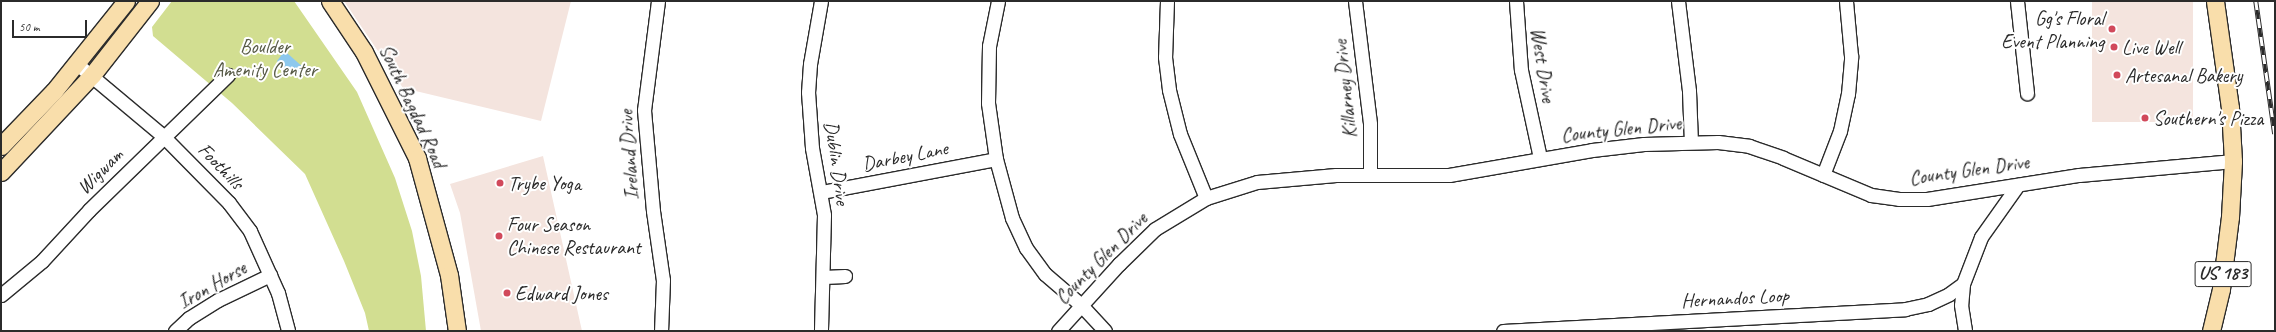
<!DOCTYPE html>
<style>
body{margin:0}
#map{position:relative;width:2276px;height:332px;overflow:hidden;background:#fff;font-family:Caveat,sans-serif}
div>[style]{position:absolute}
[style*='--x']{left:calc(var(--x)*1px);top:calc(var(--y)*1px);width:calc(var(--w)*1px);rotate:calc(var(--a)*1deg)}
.built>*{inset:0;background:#f4e4de;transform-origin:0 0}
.green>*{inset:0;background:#d2de91}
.water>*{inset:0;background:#8dc8ed}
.roads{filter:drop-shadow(1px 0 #2b2b2b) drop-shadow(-1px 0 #2b2b2b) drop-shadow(0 1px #2b2b2b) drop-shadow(0 -1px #2b2b2b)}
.minor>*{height:13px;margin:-6.5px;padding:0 6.5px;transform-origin:6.5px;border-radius:6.5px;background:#fff}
.major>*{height:17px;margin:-8.5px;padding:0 8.5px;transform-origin:8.5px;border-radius:8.5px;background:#f9deab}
.rail>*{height:4.5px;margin-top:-2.25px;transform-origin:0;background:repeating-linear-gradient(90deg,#fff 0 9px,#2b2b2b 0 18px);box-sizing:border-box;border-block:1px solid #2b2b2b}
.dots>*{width:11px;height:11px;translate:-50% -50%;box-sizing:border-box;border:2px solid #fff;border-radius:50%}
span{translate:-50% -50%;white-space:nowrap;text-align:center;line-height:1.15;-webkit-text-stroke:4px #fff;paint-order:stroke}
.shield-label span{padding:1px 3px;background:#fff;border:1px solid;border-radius:3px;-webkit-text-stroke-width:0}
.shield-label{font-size:19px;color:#2b2b2b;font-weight:700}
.poi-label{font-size:20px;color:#2b2b2b}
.right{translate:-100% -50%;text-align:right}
.left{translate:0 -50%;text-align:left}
.park-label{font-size:20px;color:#555844}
.street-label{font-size:20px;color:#2b2b2b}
.frame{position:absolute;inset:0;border:2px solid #2b2b2b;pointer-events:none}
.scale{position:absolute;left:12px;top:20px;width:75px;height:18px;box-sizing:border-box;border:2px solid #2b2b2b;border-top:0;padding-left:5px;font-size:12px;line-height:14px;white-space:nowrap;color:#2b2b2b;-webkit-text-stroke:3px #fff;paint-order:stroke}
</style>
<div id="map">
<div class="built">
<i style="clip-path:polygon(344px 1px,571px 1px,541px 121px,403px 88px)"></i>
<i style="left:2092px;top:1px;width:101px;height:121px"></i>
<i style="clip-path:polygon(543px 156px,582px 331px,481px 331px,460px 213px,450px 184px)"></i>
</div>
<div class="green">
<i style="clip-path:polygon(172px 1px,294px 1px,357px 92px,395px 178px,412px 231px,421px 276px,426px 331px,369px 331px,365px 313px,344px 261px,305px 174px,232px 103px,153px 36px,152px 27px)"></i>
</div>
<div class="water">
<i style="clip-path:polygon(283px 53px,287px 53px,304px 68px,301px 79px,291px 72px,283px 74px,277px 61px)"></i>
</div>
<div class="roads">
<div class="minor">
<i style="--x:658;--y:1;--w:110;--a:97.3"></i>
<i style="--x:644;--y:110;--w:101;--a:84.9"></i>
<i style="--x:653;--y:211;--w:70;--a:81.8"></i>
<i style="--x:663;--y:280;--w:51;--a:92.2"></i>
<i style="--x:821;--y:1;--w:64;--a:99.9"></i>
<i style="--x:810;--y:64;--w:28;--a:94"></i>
<i style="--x:808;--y:92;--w:56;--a:85.9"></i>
<i style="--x:812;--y:148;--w:68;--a:79.8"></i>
<i style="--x:824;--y:215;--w:116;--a:91.5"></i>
<i style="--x:998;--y:1;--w:46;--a:101.3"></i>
<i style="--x:989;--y:46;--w:57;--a:91"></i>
<i style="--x:988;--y:103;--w:57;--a:81.9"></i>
<i style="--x:996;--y:159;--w:61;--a:74.8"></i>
<i style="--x:1012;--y:218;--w:33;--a:65"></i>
<i style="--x:1026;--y:248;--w:32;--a:54"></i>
<i style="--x:1045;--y:274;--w:48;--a:40.7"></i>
<i style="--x:1081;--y:305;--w:35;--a:47"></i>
<i style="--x:1167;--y:1;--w:56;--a:92"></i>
<i style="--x:1165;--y:57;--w:33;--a:83"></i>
<i style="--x:1169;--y:90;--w:45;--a:76"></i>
<i style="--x:1180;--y:134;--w:69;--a:67.9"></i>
<i style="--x:1355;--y:1;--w:124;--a:83"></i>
<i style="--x:1370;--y:124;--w:50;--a:90"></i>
<i style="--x:1516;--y:1;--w:69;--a:85.9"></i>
<i style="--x:1521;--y:70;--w:90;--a:77.8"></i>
<i style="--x:1678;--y:1;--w:91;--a:83"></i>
<i style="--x:1689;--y:91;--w:51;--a:87.8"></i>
<i style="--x:2017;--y:1;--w:93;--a:83.8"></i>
<i style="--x:77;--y:64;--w:112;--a:39.9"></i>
<i style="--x:163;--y:136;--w:94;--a:45.4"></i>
<i style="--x:229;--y:203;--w:35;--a:53"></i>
<i style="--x:250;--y:231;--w:68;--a:65.7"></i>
<i style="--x:278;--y:293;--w:39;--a:75"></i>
<i style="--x:1823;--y:175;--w:47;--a:-68.9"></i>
<i style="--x:1840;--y:131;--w:38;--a:-78"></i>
<i style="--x:1848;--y:94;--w:38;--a:-85"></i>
<i style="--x:1851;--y:56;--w:55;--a:-95.2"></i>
<i style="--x:822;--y:192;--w:177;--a:-10.7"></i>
<i style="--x:824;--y:277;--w:21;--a:-3"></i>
<i style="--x:1963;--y:284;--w:21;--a:95"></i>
<i style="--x:1961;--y:305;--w:26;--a:81"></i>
<i style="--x:1;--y:295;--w:53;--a:-39.7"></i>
<i style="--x:42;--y:261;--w:69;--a:-47.3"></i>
<i style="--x:89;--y:210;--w:194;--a:-44.2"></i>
<i style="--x:175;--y:331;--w:19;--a:-43"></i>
<i style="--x:189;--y:318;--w:34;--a:-32"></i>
<i style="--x:218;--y:300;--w:58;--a:-25.7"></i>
<i style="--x:1058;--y:331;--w:91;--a:-47.7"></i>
<i style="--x:1119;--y:264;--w:50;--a:-44.2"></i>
<i style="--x:1155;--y:229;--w:60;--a:-31.3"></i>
<i style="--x:1206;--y:198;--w:53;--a:-17.4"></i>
<i style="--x:1257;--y:182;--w:79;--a:-5.1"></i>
<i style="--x:1336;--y:175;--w:113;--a:0"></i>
<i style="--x:1449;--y:175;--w:145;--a:-9.9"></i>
<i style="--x:1592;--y:150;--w:52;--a:-6.6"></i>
<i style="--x:1644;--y:144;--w:74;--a:-1.5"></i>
<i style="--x:1718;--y:142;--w:31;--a:7"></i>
<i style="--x:1749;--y:146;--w:36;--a:19"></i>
<i style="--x:1783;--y:158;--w:95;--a:22.8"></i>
<i style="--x:1871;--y:195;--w:28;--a:8"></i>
<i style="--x:1899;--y:199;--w:28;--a:0"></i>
<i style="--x:1927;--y:199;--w:154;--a:-9"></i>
<i style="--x:2079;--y:175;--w:155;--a:-5.2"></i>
<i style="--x:1503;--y:331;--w:403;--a:-3.1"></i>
<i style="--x:1905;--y:309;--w:24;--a:-12"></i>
<i style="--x:1928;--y:304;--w:23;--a:-25"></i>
<i style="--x:1949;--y:294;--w:17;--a:-36"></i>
<i style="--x:1963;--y:284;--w:50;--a:-69"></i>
<i style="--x:1981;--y:237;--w:64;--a:-54.6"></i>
</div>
<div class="major">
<i style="--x:330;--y:1;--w:61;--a:56.3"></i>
<i style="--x:364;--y:52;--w:119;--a:63.4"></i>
<i style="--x:417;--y:158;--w:121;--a:74.7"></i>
<i style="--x:449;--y:275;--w:57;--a:81.9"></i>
<i style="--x:1;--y:146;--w:76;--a:-46.1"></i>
<i style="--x:54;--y:91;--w:115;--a:-51.3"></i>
<i style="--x:1;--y:172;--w:133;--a:-46.8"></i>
<i style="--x:92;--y:75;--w:94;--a:-51.9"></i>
<i style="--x:2211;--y:331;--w:43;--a:-76.6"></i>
<i style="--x:2221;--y:289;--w:73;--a:-82.9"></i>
<i style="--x:2230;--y:217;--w:56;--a:-86.9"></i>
<i style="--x:2233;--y:161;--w:53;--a:-93.2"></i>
<i style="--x:2230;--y:108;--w:108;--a:-98"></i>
</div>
</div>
<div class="rail">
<i style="--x:2256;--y:1;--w:134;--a:81.9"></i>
</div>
<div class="dots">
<i style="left:2112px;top:29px;background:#d1495b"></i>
<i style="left:2114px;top:47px;background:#d1495b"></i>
<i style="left:2117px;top:75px;background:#d1495b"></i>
<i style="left:2145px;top:118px;background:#d1495b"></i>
<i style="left:500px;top:183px;background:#d1495b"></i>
<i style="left:499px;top:236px;background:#d1495b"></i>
<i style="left:507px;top:293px;background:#d1495b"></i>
</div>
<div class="shield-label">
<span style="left:2223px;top:274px">US 183</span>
</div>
<div class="poi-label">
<span class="right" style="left:2104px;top:30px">Gg's Floral<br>Event Planning</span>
<span class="left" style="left:2122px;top:47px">Live Well</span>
<span class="left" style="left:2125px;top:75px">Artesanal Bakery</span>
<span class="left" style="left:2153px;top:118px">Southern's Pizza</span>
<span class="left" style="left:508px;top:183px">Trybe Yoga</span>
<span class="left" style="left:507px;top:236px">Four Season<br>Chinese Restaurant</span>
<span class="left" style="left:515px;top:293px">Edward Jones</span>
</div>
<div class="park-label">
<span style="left:265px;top:58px">Boulder<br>Amenity Center</span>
</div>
<div class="street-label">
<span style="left:1543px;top:65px;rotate:81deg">West Drive</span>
<span style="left:1345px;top:89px;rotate:-96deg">Killarney Drive</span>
<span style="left:413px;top:106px;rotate:65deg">South Bagdad Road</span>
<span style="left:1621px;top:129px;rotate:-6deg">County Glen Drive</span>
<span style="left:629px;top:155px;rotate:-94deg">Ireland Drive</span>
<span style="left:905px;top:156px;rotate:-11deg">Darbey Lane</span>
<span style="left:837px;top:163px;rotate:82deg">Dublin Drive</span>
<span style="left:221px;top:166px;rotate:46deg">Foothills</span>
<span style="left:1969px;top:170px;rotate:-8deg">County Glen Drive</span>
<span style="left:100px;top:171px;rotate:-45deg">Wigwam</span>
<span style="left:1101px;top:258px;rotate:-45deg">County Glen Drive</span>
<span style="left:212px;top:285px;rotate:-30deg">Iron Horse</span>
<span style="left:1735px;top:298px;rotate:-3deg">Hernandos Loop</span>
</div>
<div class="frame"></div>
<div class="scale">50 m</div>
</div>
